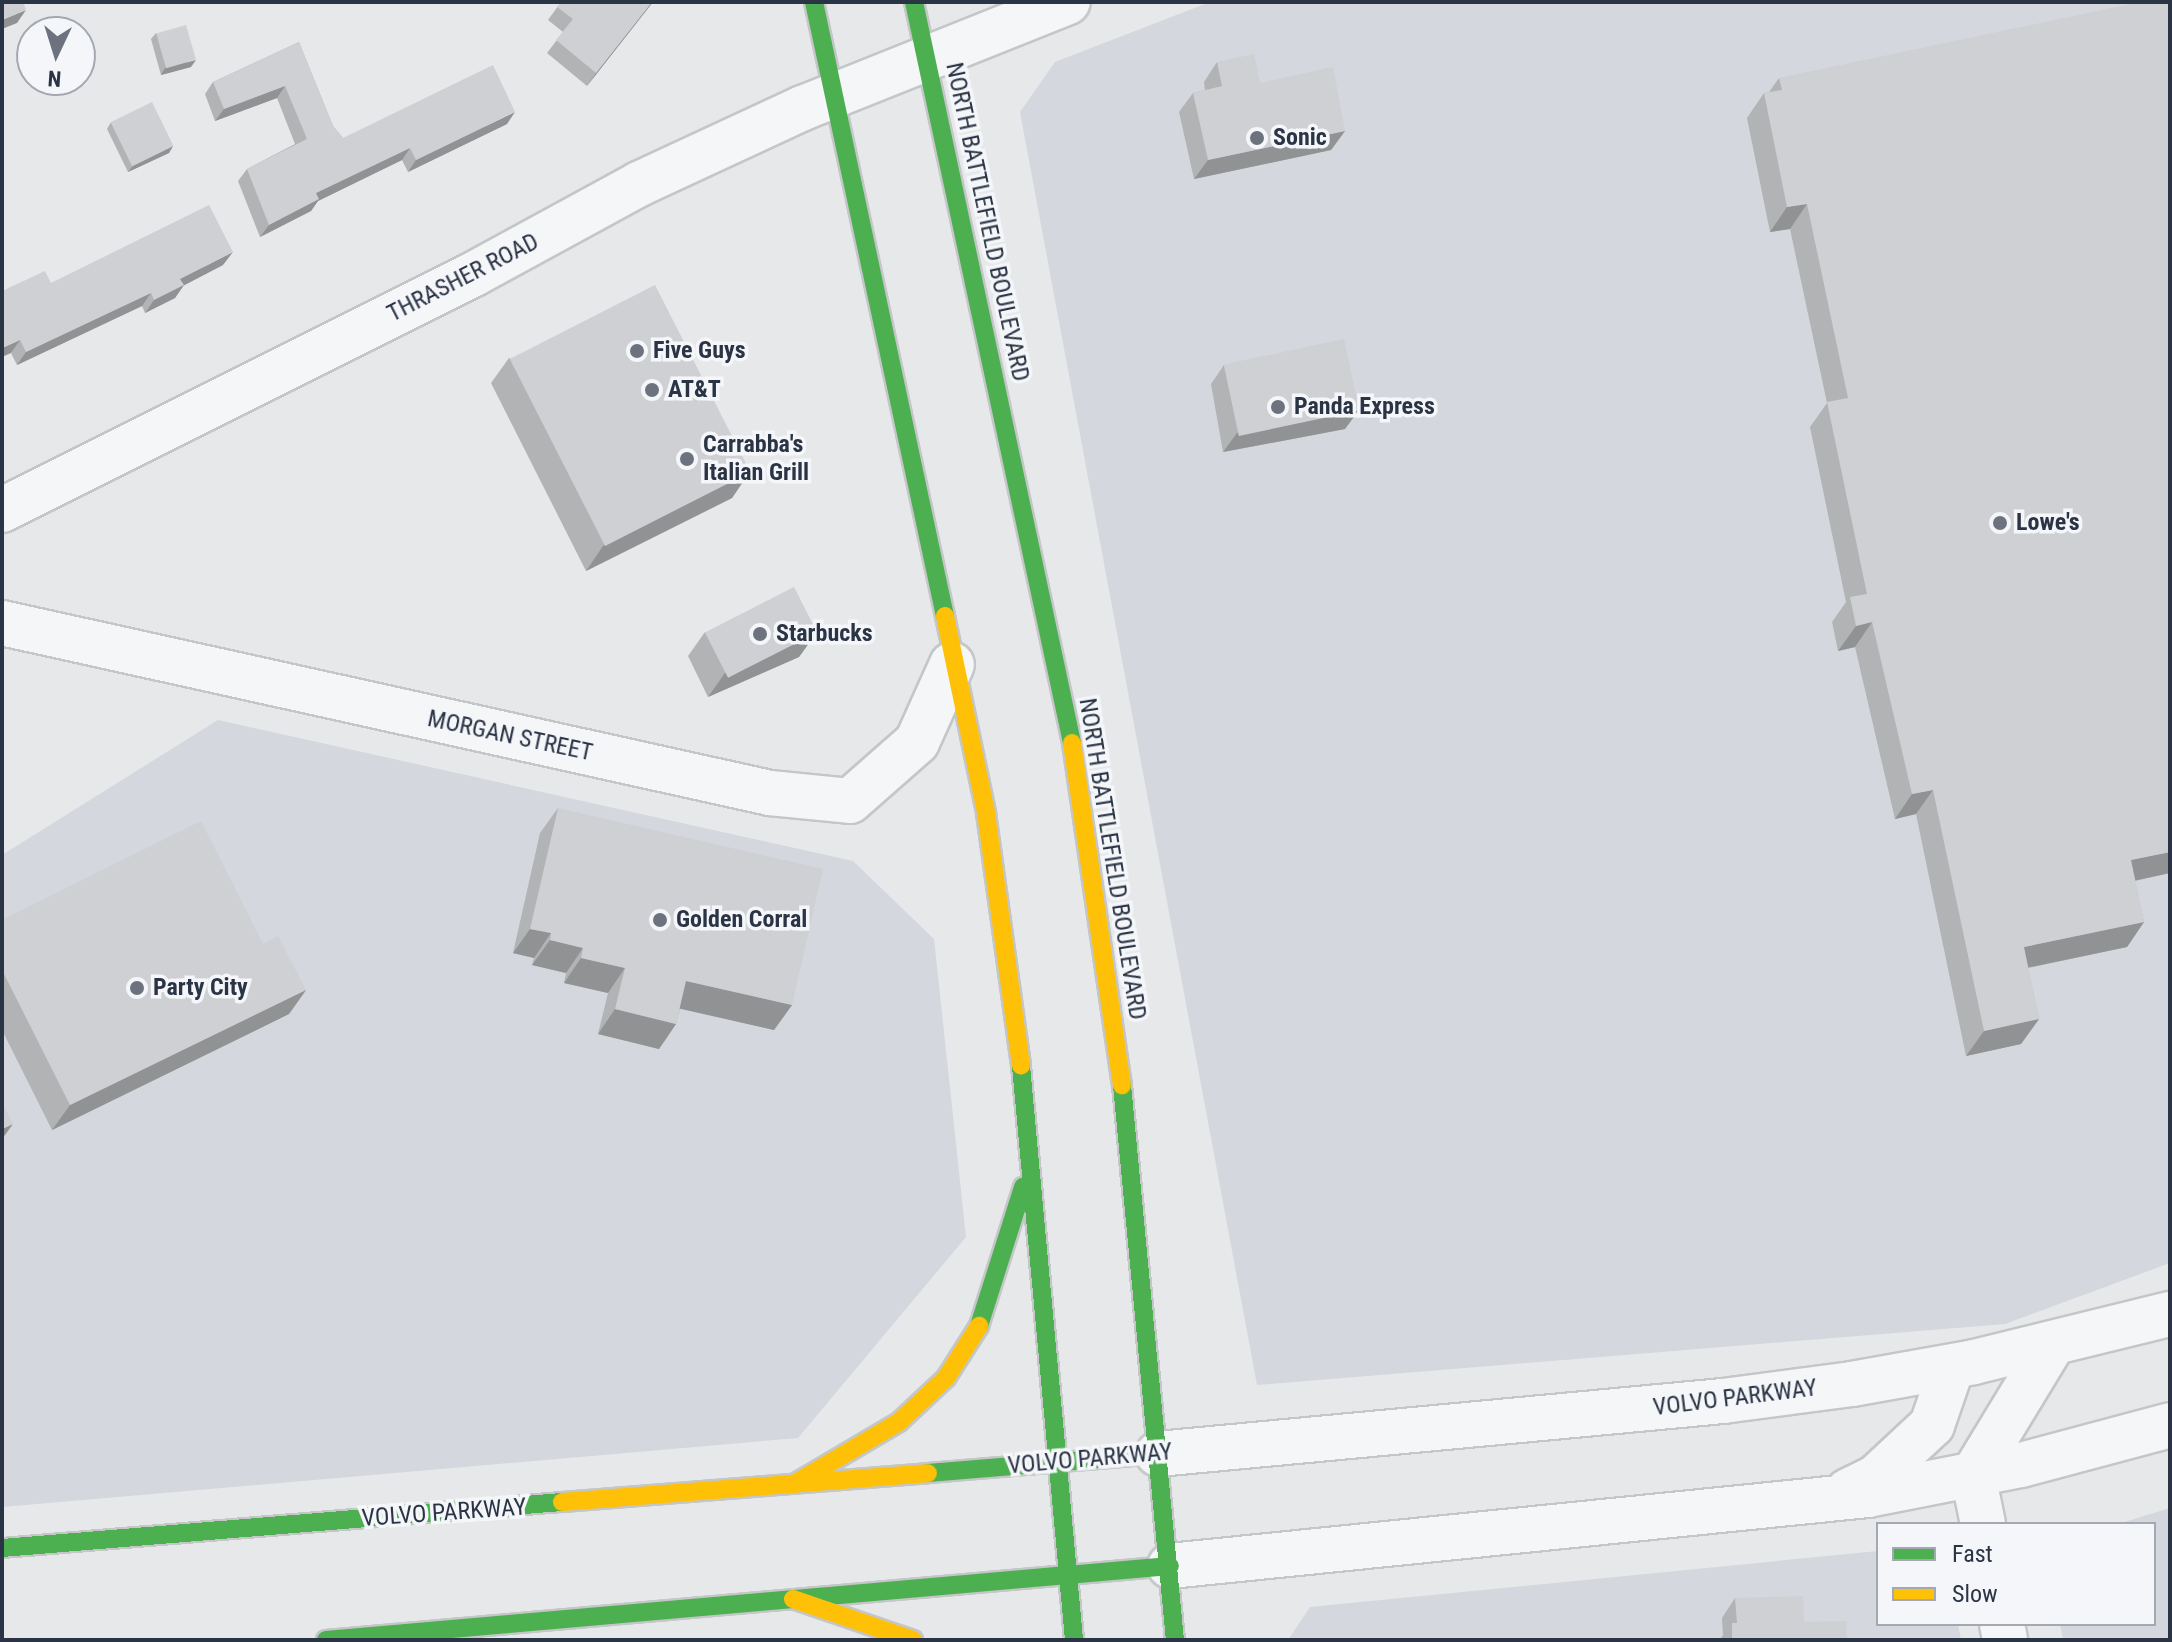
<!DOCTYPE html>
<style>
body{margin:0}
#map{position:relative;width:2172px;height:1642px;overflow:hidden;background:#e6e8ea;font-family:"Roboto Condensed",sans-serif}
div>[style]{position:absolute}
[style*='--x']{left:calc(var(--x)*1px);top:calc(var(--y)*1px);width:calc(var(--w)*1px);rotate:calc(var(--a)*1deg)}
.built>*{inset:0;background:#d4d7dd}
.roads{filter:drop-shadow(2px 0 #c4c6c8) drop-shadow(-2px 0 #c4c6c8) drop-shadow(0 2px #c4c6c8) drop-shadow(0 -2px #c4c6c8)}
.street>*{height:44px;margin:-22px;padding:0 22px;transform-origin:22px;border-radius:22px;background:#f5f6f7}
.fast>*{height:18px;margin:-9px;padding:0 9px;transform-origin:9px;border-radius:9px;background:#4caf50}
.slow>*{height:18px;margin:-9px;padding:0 9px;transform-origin:9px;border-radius:9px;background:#ffc107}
.wall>*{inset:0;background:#b1b3b5}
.shaded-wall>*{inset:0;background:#909294}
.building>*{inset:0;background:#ced0d3;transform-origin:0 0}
.dots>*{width:22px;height:22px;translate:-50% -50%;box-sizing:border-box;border:4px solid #f4f6f9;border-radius:50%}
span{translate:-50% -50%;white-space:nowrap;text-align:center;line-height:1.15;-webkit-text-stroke:7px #f4f6f9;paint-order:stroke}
.poi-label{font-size:24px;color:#2b3445;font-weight:700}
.left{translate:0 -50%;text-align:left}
.street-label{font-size:24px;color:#2b3445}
.frame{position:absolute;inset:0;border:4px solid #2b3445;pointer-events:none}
.legend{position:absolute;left:1876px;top:1522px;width:280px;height:104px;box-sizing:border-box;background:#f4f6f9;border:2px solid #a4a8b1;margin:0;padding:10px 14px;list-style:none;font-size:24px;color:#2b3445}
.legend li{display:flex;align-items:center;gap:16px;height:40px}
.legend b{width:40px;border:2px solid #a4a8b1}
.north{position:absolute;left:16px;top:16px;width:80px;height:80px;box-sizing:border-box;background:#f4f6f9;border:2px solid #a4a8b1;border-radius:50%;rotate:184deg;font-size:22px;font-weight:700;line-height:32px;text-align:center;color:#2b3445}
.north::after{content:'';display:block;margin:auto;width:28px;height:36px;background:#6c737f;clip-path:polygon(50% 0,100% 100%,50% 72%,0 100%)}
</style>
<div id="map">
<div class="built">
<i style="clip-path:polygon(1210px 2px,2170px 2px,2170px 1263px,2005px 1324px,1257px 1385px,1020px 112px,1055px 62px)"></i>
<i style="clip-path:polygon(218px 720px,853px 861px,934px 939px,966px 1237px,798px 1438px,2px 1507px,2px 855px)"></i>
<i style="clip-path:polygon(2170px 1508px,2170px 1640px,2063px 1640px,2060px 1624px,2154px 1624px,2154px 1524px,2118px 1524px)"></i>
<i style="clip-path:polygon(1878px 1551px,1878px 1624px,1958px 1624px,1961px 1640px,1288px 1640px,1310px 1607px)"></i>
</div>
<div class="roads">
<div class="street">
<i style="--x:2;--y:510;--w:528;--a:-26.57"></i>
<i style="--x:474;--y:274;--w:188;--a:-28.6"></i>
<i style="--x:639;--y:184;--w:181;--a:-24.9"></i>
<i style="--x:803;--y:108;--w:285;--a:-21.8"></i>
<i style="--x:2;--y:623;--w:787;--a:12.48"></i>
<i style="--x:770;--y:793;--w:80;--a:5.7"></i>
<i style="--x:850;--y:801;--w:89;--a:-41.4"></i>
<i style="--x:917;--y:742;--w:85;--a:-65.8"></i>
<i style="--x:1158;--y:1454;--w:567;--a:-5.36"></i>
<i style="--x:1723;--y:1401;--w:130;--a:-7.5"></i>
<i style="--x:1852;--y:1384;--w:124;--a:-10.2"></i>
<i style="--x:1974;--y:1362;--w:202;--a:-13.8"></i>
<i style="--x:1848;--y:1491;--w:30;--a:-26"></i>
<i style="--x:1875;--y:1478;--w:78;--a:-42.9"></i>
<i style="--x:1932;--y:1425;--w:61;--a:-71"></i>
<i style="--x:1983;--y:1524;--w:50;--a:-101.5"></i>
<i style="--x:1973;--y:1475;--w:152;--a:-58.7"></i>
<i style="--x:1170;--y:1566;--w:702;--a:-5.81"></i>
<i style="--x:1868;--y:1495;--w:156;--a:-11.1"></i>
<i style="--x:2021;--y:1465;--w:154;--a:-15"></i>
<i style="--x:2002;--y:1624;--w:16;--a:79"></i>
</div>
<div class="fast">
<i style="--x:814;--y:2;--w:628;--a:77.96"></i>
<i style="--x:914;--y:2;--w:758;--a:77.96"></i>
<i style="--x:1021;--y:1066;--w:576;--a:84.72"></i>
<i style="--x:1122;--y:1085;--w:558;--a:84.55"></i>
<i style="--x:979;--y:1326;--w:146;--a:-72.4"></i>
<i style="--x:928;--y:1473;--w:231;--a:-4.7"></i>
<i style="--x:2;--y:1548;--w:562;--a:-4.7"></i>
<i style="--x:326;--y:1640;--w:847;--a:-5.01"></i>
</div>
<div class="slow">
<i style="--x:945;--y:616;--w:201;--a:78.2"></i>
<i style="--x:986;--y:813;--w:255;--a:82.1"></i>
<i style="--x:1072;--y:743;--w:346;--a:81.7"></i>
<i style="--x:794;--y:1484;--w:122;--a:-30.6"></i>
<i style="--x:899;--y:1422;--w:64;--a:-43.1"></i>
<i style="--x:946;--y:1378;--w:62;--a:-57.6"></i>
<i style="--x:562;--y:1502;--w:367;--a:-4.5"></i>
<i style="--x:793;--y:1599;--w:127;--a:18.9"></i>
</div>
</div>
<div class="wall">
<i style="clip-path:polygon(561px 2px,653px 2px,587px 86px,547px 53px,563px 32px,548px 20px)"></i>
<i style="clip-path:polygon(156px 33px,191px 67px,161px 75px,151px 39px)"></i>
<i style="clip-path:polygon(299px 42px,333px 126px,343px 138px,507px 124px,408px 172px,402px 160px,318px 201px,311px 211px,260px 237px,238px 181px,247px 169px,295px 144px,277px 98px,215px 121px,205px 94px,213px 82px)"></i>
<i style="clip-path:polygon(1217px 62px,1260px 83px,1345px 131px,1331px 150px,1194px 179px,1179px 112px,1193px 93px,1205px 90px,1204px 82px)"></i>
<i style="clip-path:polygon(1779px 78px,2170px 873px,2135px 881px,2144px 922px,2127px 947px,2028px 968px,2039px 1019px,2021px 1044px,1966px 1056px,1916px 814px,1895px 819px,1855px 647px,1838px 651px,1832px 622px,1846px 602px,1810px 427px,1827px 403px,1790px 229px,1770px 232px,1747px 118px,1764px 93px,1769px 92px)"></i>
<i style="clip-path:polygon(111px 122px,173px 146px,169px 153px,128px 172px,107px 129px)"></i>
<i style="clip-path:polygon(223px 265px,184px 285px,175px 298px,145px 313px,142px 306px,17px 365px,11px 353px,51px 283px)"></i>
<i style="clip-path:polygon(509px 358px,749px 473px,732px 498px,586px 571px,491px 383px)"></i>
<i style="clip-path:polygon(1224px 365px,1359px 410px,1345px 429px,1223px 452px,1211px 384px)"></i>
<i style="clip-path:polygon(705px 632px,817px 632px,799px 657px,708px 697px,688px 656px)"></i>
<i style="clip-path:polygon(558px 808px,792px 1005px,774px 1030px,680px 1008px,676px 1024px,659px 1049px,598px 1034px,608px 993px,564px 983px,566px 973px,532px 965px,534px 958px,513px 953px,540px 833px)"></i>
<i style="clip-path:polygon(2px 920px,263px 944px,306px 990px,289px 1014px,52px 1130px,2px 1030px)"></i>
<i style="clip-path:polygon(1735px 1598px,1804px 1622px,1847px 1640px,1720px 1640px,1723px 1635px,1722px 1618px)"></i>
</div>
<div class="shaded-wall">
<i style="clip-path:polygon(652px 2px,653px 2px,587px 86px,596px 73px)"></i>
<i style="clip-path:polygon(26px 10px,17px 23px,2px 29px,2px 20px)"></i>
<i style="clip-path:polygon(196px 60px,191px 67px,161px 75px,165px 68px)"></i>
<i style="clip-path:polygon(285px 86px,277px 98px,215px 121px,224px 109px)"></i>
<i style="clip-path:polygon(515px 112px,507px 124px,408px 172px,416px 160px)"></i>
<i style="clip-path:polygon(1345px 131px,1331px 150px,1194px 179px,1208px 160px)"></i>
<i style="clip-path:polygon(173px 146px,169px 153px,128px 172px,133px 166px)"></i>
<i style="clip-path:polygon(410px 148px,402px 160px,318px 201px,311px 211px,260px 237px,269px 225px,316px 193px)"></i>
<i style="clip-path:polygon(1807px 204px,1790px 229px,1770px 232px,1787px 207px)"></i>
<i style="clip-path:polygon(233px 252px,223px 265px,179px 288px,184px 285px,175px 298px,145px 313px,154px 300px,180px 279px)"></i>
<i style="clip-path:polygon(151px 293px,142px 306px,17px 365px,26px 352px)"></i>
<i style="clip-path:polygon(20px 340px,11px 353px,2px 357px,2px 348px)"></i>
<i style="clip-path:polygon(1359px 410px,1345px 429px,1223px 452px,1237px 433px)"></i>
<i style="clip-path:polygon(749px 473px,732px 498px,586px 571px,603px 546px)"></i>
<i style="clip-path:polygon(1872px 622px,1855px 647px,1838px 651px,1856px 626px)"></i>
<i style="clip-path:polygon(817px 632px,799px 657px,708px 697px,725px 673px)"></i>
<i style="clip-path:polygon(1933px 790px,1916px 814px,1895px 819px,1912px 794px)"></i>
<i style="clip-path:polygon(2170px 852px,2170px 873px,2114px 885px,2131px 860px)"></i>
<i style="clip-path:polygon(2144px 922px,2127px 947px,2006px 972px,2024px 947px)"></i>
<i style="clip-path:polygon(530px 929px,551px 933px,534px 958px,513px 953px)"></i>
<i style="clip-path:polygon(550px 940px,583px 948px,566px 973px,532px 965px)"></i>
<i style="clip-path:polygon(581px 958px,625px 968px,608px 993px,564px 983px)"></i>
<i style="clip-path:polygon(686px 981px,792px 1005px,774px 1030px,668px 1006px)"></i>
<i style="clip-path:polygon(306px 990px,289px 1014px,52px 1130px,70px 1105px)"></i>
<i style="clip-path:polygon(615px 1009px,676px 1024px,659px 1049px,598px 1034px)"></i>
<i style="clip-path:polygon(2039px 1019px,2021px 1044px,1966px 1056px,1984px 1031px)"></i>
<i style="clip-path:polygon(13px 1124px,2px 1139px,2px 1129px)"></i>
</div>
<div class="building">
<i style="clip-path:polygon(2px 2px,23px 2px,26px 10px,2px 20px)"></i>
<i style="clip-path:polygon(561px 2px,652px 2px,596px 73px,556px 40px,573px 19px,557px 7px)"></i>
<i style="clip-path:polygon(2140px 2px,2170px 2px,2170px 852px,2131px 860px,2144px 922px,2024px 947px,2039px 1019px,1984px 1031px,1933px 790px,1912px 794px,1872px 622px,1856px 626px,1850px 597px,1867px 594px,1827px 402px,1848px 398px,1807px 204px,1787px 207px,1764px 93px,1782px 90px,1779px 78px)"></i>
<i style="left:186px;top:25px;width:36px;height:31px;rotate:74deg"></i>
<i style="clip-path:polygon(299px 42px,333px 126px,343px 138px,493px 65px,515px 112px,416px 160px,410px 148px,316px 193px,319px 199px,269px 225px,247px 169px,307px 139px,285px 86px,224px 109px,213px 82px)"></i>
<i style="clip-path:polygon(1254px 54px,1260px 83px,1333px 67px,1345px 131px,1208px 160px,1193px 93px,1222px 86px,1217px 62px)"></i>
<i style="left:152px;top:102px;width:49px;height:46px;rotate:64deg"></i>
<i style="clip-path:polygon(209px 205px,233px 252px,180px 279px,184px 285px,154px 300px,151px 293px,26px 352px,20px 340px,2px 348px,2px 291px,45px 271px,51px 283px)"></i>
<i style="left:655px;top:285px;width:210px;height:163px;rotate:63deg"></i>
<i style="left:1344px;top:339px;width:73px;height:123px;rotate:78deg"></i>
<i style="left:794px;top:587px;width:51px;height:100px;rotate:63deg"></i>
<i style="clip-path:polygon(558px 808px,823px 869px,792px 1005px,686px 981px,676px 1024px,615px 1009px,625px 968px,581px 958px,583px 948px,550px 940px,551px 933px,530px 929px)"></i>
<i style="clip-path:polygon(201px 821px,263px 944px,278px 936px,306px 990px,70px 1105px,2px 970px,2px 920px)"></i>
<i style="clip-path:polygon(2px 1102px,13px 1124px,2px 1129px)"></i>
<i style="clip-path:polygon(1803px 1596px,1804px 1622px,1846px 1621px,1847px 1640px,1732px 1640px,1732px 1623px,1737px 1623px,1735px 1598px)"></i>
</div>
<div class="dots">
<i style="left:1257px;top:138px;background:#6c737f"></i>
<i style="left:637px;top:351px;background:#6c737f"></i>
<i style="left:652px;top:390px;background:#6c737f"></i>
<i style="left:1278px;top:407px;background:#6c737f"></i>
<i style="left:687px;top:459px;background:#6c737f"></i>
<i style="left:2000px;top:523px;background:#6c737f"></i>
<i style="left:760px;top:634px;background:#6c737f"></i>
<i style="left:660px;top:920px;background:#6c737f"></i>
<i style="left:137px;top:988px;background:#6c737f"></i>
</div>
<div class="poi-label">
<span class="left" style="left:1273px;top:138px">Sonic</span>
<span class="left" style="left:653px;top:351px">Five Guys</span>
<span class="left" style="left:668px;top:390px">AT&amp;T</span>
<span class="left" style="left:1294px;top:407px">Panda Express</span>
<span class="left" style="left:703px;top:459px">Carrabba's<br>Italian Grill</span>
<span class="left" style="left:2016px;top:523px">Lowe's</span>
<span class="left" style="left:776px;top:634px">Starbucks</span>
<span class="left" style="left:676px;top:920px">Golden Corral</span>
<span class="left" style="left:153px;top:988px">Party City</span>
</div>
<div class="street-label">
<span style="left:987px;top:222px;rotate:78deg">NORTH BATTLEFIELD BOULEVARD</span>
<span style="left:463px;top:278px;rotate:-27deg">THRASHER ROAD</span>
<span style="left:510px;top:736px;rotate:12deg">MORGAN STREET</span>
<span style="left:1112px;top:859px;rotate:81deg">NORTH BATTLEFIELD BOULEVARD</span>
<span style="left:1735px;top:1398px;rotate:-7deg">VOLVO PARKWAY</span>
<span style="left:1090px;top:1459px;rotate:-5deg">VOLVO PARKWAY</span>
<span style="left:444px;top:1513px;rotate:-4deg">VOLVO PARKWAY</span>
</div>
<div class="frame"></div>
<ul class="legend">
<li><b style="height:10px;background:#4caf50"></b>Fast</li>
<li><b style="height:10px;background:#ffc107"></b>Slow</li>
</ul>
<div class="north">N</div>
</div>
